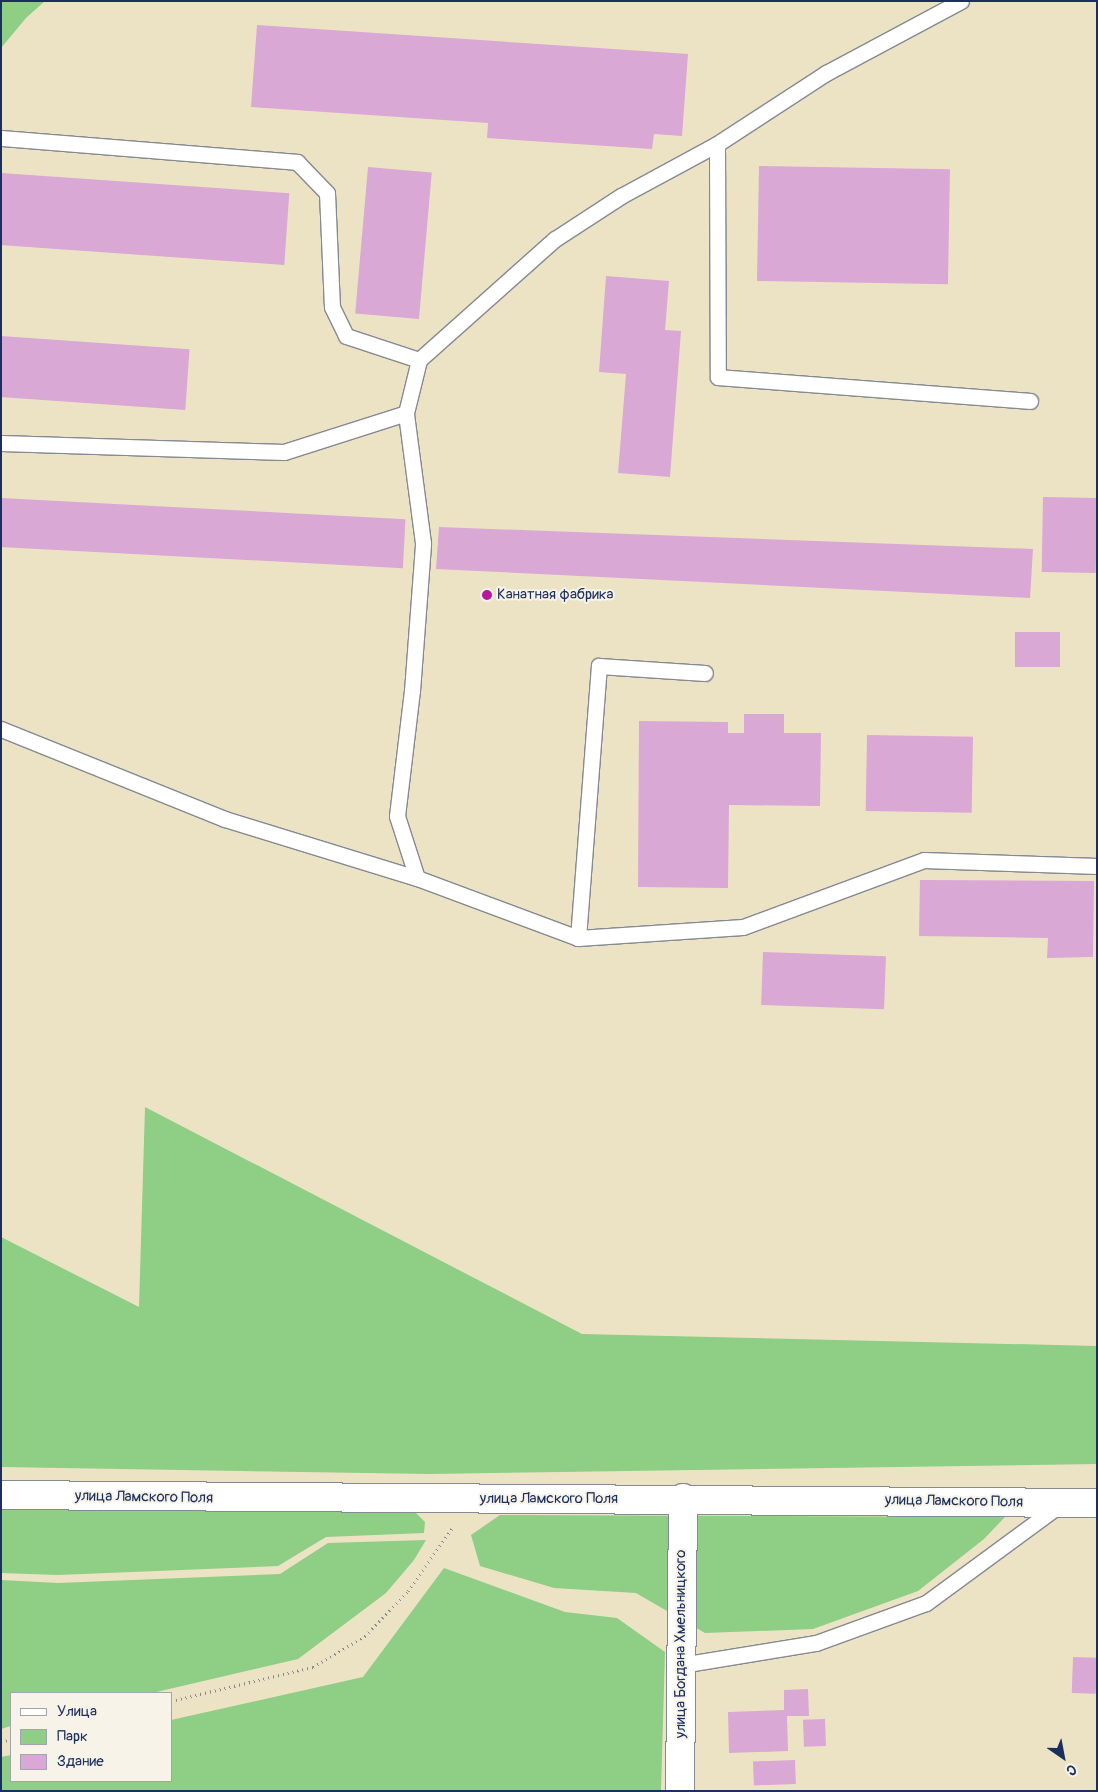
<!DOCTYPE html>
<meta charset="utf-8">
<style>
body{margin:0}
#map{position:relative;width:1098px;height:1792px;overflow:hidden;background:#ece3c5;font-family:Pangolin,sans-serif}
div>[style]{position:absolute}
[style*='--x']{left:calc(var(--x)*1px);top:calc(var(--y)*1px);width:calc(var(--w)*1px);rotate:calc(var(--a)*1deg)}
.green>*{inset:0;background:#8ece85}
.building>*{inset:0;background:#daa8d4;transform-origin:0 0}
.path>*{height:3px;margin-top:-1.5px;transform-origin:0;background:repeating-linear-gradient(90deg,#848992 0 1px,transparent 0 5px)}
.roads{filter:drop-shadow(1px 0 #848992) drop-shadow(-1px 0 #848992) drop-shadow(0 1px #848992) drop-shadow(0 -1px #848992)}
.service>*{height:15px;margin:-7.5px;padding:0 7.5px;transform-origin:7.5px;border-radius:7.5px;background:#fff}
.minor>*{height:28px;margin:-14px;padding:0 14px;transform-origin:14px;border-radius:14px;background:#fff}
.dots>*{width:14px;height:14px;translate:-50% -50%;box-sizing:border-box;border:2px solid #f7f3e8;border-radius:50%}
span{translate:-50% -50%;white-space:nowrap;text-align:center;line-height:1.15;-webkit-text-stroke:4px #f7f3e8;paint-order:stroke}
.poi-label{font-size:15px;color:#1b2f5e}
.left{translate:0 -50%;text-align:left}
.street-label{font-size:15px;color:#1b2f5e}
.frame{position:absolute;inset:0;border:2px solid #1b2f5e;pointer-events:none}
.legend{position:absolute;left:10px;top:1692px;width:162px;height:90px;box-sizing:border-box;background:#f7f3e8;border:1px solid #9fa5b1;margin:0;padding:6px 9px;list-style:none;font-size:15px;color:#1b2f5e}
.legend li{display:flex;align-items:center;gap:10px;height:25px}
.legend b{width:25px;border:1px solid #9fa5b1}
.north{position:absolute;left:1038px;top:1732px;width:50px;height:50px;-webkit-text-stroke:4px #f7f3e8;paint-order:stroke;rotate:147deg;font-size:14px;font-weight:700;line-height:20px;text-align:center;color:#1b2f5e}
.north::after{content:'';display:block;margin:auto;width:18px;height:22px;background:#1b2f5e;clip-path:polygon(50% 0,100% 100%,50% 72%,0 100%)}
</style>
<div id="map">
<div class="green">
<i style="clip-path:polygon(1px 1px,45px 1px,26px 18px,1px 48px)"></i>
<i style="clip-path:polygon(145px 1107px,582px 1334px,1097px 1346px,1097px 1464px,429px 1474px,1px 1467px,1px 1237px,139px 1307px)"></i>
<i style="clip-path:polygon(1px 1507px,414px 1511px,425px 1522px,424px 1533px,326px 1537px,278px 1566px,58px 1575px,1px 1573px)"></i>
<i style="clip-path:polygon(500px 1515px,1005px 1517px,984px 1539px,918px 1591px,813px 1629px,705px 1633px,636px 1593px,554px 1588px,480px 1566px,471px 1535px)"></i>
<i style="clip-path:polygon(426px 1540px,414px 1560px,386px 1593px,298px 1659px,152px 1693px,11px 1693px,11px 1726px,1px 1729px,1px 1580px,58px 1583px,280px 1574px,328px 1543px)"></i>
<i style="clip-path:polygon(444px 1568px,565px 1612px,617px 1618px,665px 1652px,661px 1791px,1px 1791px,1px 1757px,11px 1755px,11px 1781px,171px 1781px,171px 1720px,363px 1677px)"></i>
</div>
<div class="building">
<i style="clip-path:polygon(257px 25px,688px 54px,682px 136px,654px 134px,652px 149px,487px 138px,488px 123px,251px 107px)"></i>
<i style="left:759px;top:166px;width:191px;height:115px;rotate:1deg"></i>
<i style="left:368px;top:167px;width:64px;height:147px;rotate:5deg"></i>
<i style="left:1px;top:173px;width:289px;height:72px;rotate:4deg"></i>
<i style="clip-path:polygon(606px 276px,669px 281px,665px 330px,681px 331px,670px 477px,618px 473px,626px 374px,599px 372px)"></i>
<i style="left:1px;top:336px;width:189px;height:61px;rotate:4deg"></i>
<i style="left:1043px;top:497px;width:54px;height:75px;rotate:1deg"></i>
<i style="left:1px;top:498px;width:405px;height:49px;rotate:3deg"></i>
<i style="clip-path:polygon(439px 527px,1033px 549px,1030px 598px,436px 569px)"></i>
<i style="left:1015px;top:632px;width:45px;height:35px"></i>
<i style="clip-path:polygon(744px 714px,784px 714px,784px 733px,821px 733px,820px 806px,729px 805px,728px 888px,638px 887px,639px 721px,728px 722px,728px 733px,744px 733px)"></i>
<i style="left:867px;top:735px;width:106px;height:76px;rotate:1deg"></i>
<i style="clip-path:polygon(920px 880px,1094px 881px,1093px 957px,1047px 958px,1048px 938px,919px 936px)"></i>
<i style="left:763px;top:952px;width:123px;height:53px;rotate:2deg"></i>
<i style="left:1073px;top:1657px;width:24px;height:36px;rotate:2deg"></i>
<i style="clip-path:polygon(808px 1689px,809px 1716px,787px 1716px,788px 1751px,729px 1753px,728px 1712px,784px 1710px,784px 1690px)"></i>
<i style="left:825px;top:1719px;width:27px;height:22px;rotate:88deg"></i>
<i style="left:795px;top:1760px;width:24px;height:42px;rotate:88deg"></i>
</div>
<div class="path">
<i style="--x:171;--y:1701;--w:146;--a:-13.5"></i>
<i style="--x:313;--y:1667;--w:61;--a:-30.8"></i>
<i style="--x:365;--y:1636;--w:62;--a:-46.3"></i>
<i style="--x:408;--y:1591;--w:78;--a:-54.9"></i>
<i style="--x:1;--y:1742;--w:10;--a:-17"></i>
</div>
<div class="roads">
<div class="service">
<i style="--x:1;--y:138;--w:297;--a:4.6"></i>
<i style="--x:297;--y:162;--w:43;--a:45.9"></i>
<i style="--x:327;--y:193;--w:114;--a:87.5"></i>
<i style="--x:332;--y:307;--w:32;--a:64"></i>
<i style="--x:346;--y:336;--w:77;--a:18.2"></i>
<i style="--x:717;--y:144;--w:233;--a:89.8"></i>
<i style="--x:718;--y:377;--w:313;--a:4.4"></i>
<i style="--x:1;--y:443;--w:283;--a:1.8"></i>
<i style="--x:284;--y:452;--w:128;--a:-17.7"></i>
<i style="--x:1;--y:729;--w:241;--a:21.9"></i>
<i style="--x:225;--y:819;--w:201;--a:17.1"></i>
<i style="--x:417;--y:878;--w:172;--a:20.4"></i>
<i style="--x:578;--y:938;--w:165;--a:-3.8"></i>
<i style="--x:743;--y:927;--w:193;--a:-20.3"></i>
<i style="--x:924;--y:860;--w:173;--a:2"></i>
<i style="--x:417;--y:878;--w:65;--a:-107.9"></i>
<i style="--x:397;--y:816;--w:126;--a:-83.2"></i>
<i style="--x:412;--y:691;--w:148;--a:-85.7"></i>
<i style="--x:423;--y:543;--w:131;--a:-97.5"></i>
<i style="--x:406;--y:413;--w:55;--a:-76.2"></i>
<i style="--x:419;--y:360;--w:182;--a:-41.7"></i>
<i style="--x:555;--y:239;--w:79;--a:-33.1"></i>
<i style="--x:621;--y:196;--w:109;--a:-28.4"></i>
<i style="--x:717;--y:144;--w:130;--a:-33.1"></i>
<i style="--x:826;--y:73;--w:153;--a:-28.1"></i>
<i style="--x:578;--y:938;--w:273;--a:-85.6"></i>
<i style="--x:599;--y:666;--w:106;--a:3.8"></i>
<i style="--x:681;--y:1665;--w:137;--a:-9.3"></i>
<i style="--x:816;--y:1643;--w:117;--a:-20"></i>
<i style="--x:926;--y:1603;--w:167;--a:-36.3"></i>
</div>
<div class="minor">
<i style="--x:1;--y:1495;--w:1096;--a:0.42"></i>
<i style="--x:680;--y:1791;--w:293;--a:-89.4"></i>
</div>
</div>
<div class="dots">
<i style="left:487px;top:595px;background:#b5179e"></i>
</div>
<div class="poi-label">
<span class="left" style="left:497px;top:595px">Канатная фабрика</span>
</div>
<div class="street-label">
<span style="left:144px;top:1497px;rotate:1deg">улица Ламского Поля</span>
<span style="left:549px;top:1499px">улица Ламского Поля</span>
<span style="left:954px;top:1501px;rotate:1deg">улица Ламского Поля</span>
<span style="left:681px;top:1644px;rotate:-90deg">улица Богдана Хмельницкого</span>
</div>
<div class="frame"></div>
<ul class="legend">
<li><b style="height:6px;background:#fff"></b>Улица</li>
<li><b style="height:14px;background:#8ece85"></b>Парк</li>
<li><b style="height:14px;background:#daa8d4"></b>Здание</li>
</ul>
<div class="north">С</div>
</div>
